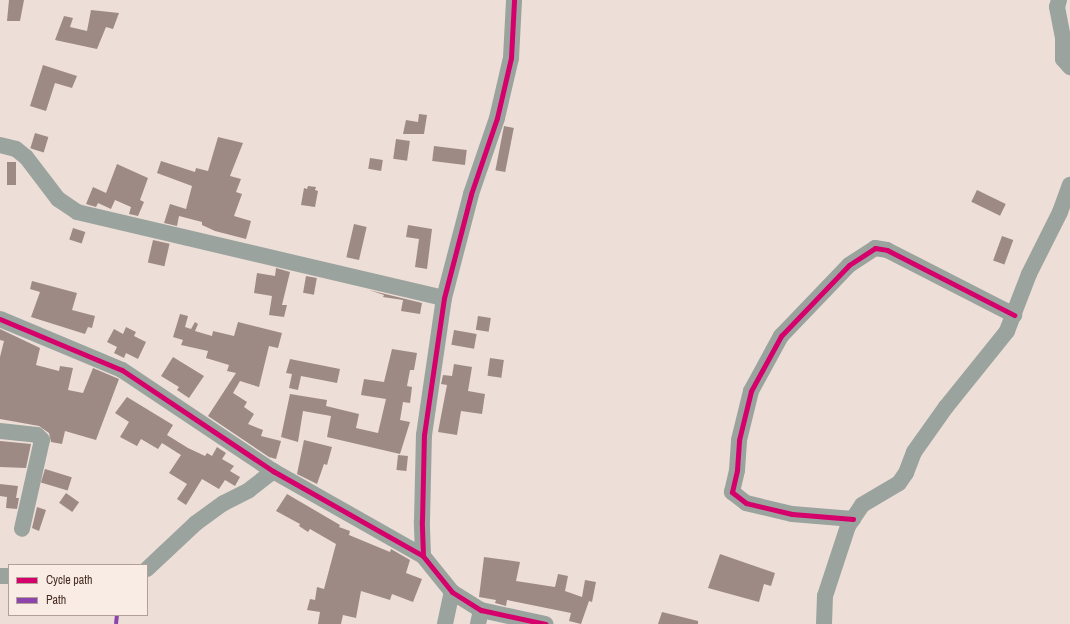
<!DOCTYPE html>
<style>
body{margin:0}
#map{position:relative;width:1070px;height:624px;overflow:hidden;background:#edded7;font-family:"Archivo Narrow",sans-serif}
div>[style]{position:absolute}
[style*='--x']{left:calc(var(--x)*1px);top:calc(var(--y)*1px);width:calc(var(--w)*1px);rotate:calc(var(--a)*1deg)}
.building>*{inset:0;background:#9e8a85;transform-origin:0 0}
.minor>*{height:16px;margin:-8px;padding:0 8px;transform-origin:8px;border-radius:8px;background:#9ba39e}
.quiet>*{height:4px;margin-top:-2px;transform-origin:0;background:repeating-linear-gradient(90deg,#8e44ad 0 8px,transparent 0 12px)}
.cycleway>*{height:5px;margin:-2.5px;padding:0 2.5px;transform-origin:2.5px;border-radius:2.5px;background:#d6006c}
span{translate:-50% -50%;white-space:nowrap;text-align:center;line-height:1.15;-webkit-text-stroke:4px #f9ece5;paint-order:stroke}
.legend{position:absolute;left:8px;top:564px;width:140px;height:52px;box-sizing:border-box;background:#f9ece5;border:1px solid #b2a096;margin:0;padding:5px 7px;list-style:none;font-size:12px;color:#472d20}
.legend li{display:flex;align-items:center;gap:8px;height:20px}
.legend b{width:20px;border:1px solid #b2a096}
</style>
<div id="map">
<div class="building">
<i style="clip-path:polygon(9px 0,24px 0,20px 21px,7px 21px)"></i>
<i style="clip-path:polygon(91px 10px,119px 13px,113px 29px,106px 27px,97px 49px,55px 40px,64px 16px,73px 18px,70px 27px,87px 31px)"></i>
<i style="clip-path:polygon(43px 65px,77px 76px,72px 88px,55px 83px,46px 111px,30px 106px)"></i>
<i style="clip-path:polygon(419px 114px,427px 115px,424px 134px,403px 134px,406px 120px,418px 122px)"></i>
<i style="left:504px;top:126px;width:10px;height:45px;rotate:11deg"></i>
<i style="left:35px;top:133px;width:14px;height:16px;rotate:17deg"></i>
<i style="clip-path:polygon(218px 137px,243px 143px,230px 176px,241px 179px,236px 192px,242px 194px,234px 216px,251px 221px,246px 239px,215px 231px,202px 225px,202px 222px,179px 216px,177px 226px,164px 223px,170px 204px,186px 209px,192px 186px,157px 173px,161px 161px,195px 172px,196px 168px,208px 171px)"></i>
<i style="left:396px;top:139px;width:14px;height:20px;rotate:8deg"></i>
<i style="left:434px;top:146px;width:33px;height:15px;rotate:7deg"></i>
<i style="left:370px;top:158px;width:13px;height:11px;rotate:9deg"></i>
<i style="left:7px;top:162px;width:9px;height:23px"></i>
<i style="clip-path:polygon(117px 164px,148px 178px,140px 200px,144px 202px,138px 216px,129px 214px,131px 207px,115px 200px,111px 209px,98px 203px,96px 207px,86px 204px,93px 187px,106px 193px)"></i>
<i style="clip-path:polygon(308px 186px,316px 187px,315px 190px,318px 191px,315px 207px,301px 205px,304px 188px,307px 189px)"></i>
<i style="left:977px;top:190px;width:32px;height:13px;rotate:26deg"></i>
<i style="left:354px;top:224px;width:13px;height:34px;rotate:13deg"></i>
<i style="clip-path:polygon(408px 225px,432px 229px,427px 269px,415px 267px,419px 239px,406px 237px)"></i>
<i style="left:73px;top:228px;width:13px;height:12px;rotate:18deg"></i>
<i style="left:1002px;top:236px;width:12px;height:26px;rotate:20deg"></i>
<i style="left:153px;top:240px;width:17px;height:23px;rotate:13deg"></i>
<i style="clip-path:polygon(276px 268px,290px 272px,282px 305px,287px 305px,284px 317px,269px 315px,272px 296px,254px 293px,257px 273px,275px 276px)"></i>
<i style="left:306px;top:276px;width:11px;height:17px;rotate:10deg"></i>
<i style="clip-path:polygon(32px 281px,77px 293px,72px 310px,95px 316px,92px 328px,88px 327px,85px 334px,31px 317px,40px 292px,30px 289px)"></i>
<i style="clip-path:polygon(369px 290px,422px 303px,420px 314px,401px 311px,403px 300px,383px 297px,384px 295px)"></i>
<i style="clip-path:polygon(180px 314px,188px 316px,185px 327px,191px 329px,195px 322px,198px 324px,195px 331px,212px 336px,213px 331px,234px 336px,238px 322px,282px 333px,278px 348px,269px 346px,259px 387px,240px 381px,233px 393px,247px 402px,244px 407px,254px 414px,248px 424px,263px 430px,261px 436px,281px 441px,276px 459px,269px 457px,208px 416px,236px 373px,227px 371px,229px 365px,206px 358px,208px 351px,181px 345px,183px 340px,173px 337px)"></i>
<i style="left:478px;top:316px;width:13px;height:14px;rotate:9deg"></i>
<i style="clip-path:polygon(126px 327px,136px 332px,134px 336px,146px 342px,138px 359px,126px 353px,124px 358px,114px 353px,117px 347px,107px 342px,114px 329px,123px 334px)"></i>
<i style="clip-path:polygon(0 329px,40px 348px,36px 365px,59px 371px,60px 366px,73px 368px,68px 390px,83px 393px,93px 368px,119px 379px,96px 440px,65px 431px,62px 444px,51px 442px,49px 433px,39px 426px,0 419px,0 357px,4px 341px,0 340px)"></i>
<i style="left:454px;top:330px;width:23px;height:15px;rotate:10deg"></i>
<i style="clip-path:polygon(392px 349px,417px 353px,414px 370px,410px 370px,407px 386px,412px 387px,410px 403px,403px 402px,400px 420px,410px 422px,400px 454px,327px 437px,331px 416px,303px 411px,298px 442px,281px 437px,290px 394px,327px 400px,326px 406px,359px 414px,356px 428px,378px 433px,386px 399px,361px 395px,364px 379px,384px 382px)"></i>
<i style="clip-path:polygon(173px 357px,204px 376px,189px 398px,177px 390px,179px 387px,161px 376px)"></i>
<i style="left:490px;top:358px;width:14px;height:18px;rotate:8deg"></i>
<i style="clip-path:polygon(290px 359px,340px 369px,337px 383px,301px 376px,298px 390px,289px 388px,292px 374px,286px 373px)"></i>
<i style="clip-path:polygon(454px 364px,472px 367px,468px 391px,485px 394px,482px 414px,461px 411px,457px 435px,438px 432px,447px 385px,441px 384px,443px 375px,452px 376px)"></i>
<i style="clip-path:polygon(127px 397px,173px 425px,167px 435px,188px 448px,205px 456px,207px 453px,212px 456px,217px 447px,226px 453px,222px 459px,234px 466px,230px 471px,240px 477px,235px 486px,225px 480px,219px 489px,202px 479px,186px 505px,177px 499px,187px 484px,169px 473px,181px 455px,162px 443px,158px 449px,141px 439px,137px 446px,120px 437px,129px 422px,115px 413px)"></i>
<i style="clip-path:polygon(304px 440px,332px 447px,327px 465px,324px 464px,317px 484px,297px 474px)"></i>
<i style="clip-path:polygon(0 441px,31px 444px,26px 468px,0 467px)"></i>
<i style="left:398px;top:455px;width:10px;height:15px;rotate:6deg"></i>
<i style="left:45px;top:469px;width:28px;height:14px;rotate:17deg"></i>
<i style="clip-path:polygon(0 484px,18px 486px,16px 498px,19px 498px,17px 509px,6px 508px,7px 497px,0 496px)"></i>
<i style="left:66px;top:493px;width:16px;height:12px;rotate:35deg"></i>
<i style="clip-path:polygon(287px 494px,340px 525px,339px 527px,350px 531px,349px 535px,390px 552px,391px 549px,410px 560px,406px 573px,422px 579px,413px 602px,392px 594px,390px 600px,361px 591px,356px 618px,343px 615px,341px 624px,318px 624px,320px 612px,307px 610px,310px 599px,315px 600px,317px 587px,324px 589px,336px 544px,310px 529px,308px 532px,299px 526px,300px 524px,276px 511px)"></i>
<i style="clip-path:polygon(37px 507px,46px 510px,39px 531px,32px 528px)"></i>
<i style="clip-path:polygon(720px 554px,775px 573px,771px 586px,764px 584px,759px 602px,708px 588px)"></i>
<i style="clip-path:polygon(484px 557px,520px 562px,516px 581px,555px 587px,558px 574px,568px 576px,565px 591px,582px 597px,585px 580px,596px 582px,592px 602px,589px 601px,581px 624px,569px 621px,571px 613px,507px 600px,506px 606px,495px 603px,496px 600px,479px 597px)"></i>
<i style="clip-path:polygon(662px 612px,698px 621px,698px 624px,658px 624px)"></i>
</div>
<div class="minor">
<i style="--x:1059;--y:0;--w:7;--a:106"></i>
<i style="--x:1057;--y:7;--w:33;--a:79"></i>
<i style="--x:1063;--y:39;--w:20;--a:90"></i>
<i style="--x:1063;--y:59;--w:11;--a:49"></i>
<i style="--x:0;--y:145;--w:16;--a:14"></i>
<i style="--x:16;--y:149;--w:13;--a:39"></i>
<i style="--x:26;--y:157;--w:53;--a:52.7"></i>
<i style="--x:58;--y:199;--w:23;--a:34"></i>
<i style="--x:77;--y:212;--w:377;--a:13.2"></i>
<i style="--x:0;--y:319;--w:132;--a:22.7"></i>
<i style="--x:122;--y:370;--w:182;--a:33.8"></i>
<i style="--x:273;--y:471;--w:172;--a:29.5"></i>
<i style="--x:423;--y:556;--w:46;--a:51.1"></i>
<i style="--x:452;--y:592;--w:34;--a:32"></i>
<i style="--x:481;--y:610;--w:66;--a:12.3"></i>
<i style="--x:0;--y:431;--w:37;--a:6"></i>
<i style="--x:37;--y:435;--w:7;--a:45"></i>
<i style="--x:42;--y:440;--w:91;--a:102.7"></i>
<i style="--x:853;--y:519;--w:61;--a:-175.3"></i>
<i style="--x:792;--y:514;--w:47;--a:-166.6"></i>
<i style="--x:746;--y:503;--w:18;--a:-142"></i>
<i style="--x:732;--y:492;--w:23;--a:-77"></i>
<i style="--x:737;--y:470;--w:30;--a:-86"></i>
<i style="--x:739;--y:440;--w:50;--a:-76.2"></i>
<i style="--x:751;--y:391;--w:63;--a:-61.4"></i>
<i style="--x:781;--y:336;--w:98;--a:-46.2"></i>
<i style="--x:849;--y:265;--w:31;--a:-33"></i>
<i style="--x:875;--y:248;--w:12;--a:9"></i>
<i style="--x:887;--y:250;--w:143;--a:27.1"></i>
<i style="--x:423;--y:556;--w:35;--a:-92"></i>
<i style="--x:422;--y:521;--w:86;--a:-88.7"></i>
<i style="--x:424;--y:435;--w:138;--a:-81.7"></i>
<i style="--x:444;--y:298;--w:107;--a:-75.4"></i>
<i style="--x:471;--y:194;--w:80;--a:-71.1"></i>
<i style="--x:497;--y:118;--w:62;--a:-76.9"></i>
<i style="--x:511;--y:58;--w:58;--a:-87"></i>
<i style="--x:147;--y:569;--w:67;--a:-43.2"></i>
<i style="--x:196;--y:523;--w:34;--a:-36"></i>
<i style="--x:224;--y:503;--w:28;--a:-27"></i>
<i style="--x:249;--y:490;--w:31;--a:-38"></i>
<i style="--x:0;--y:576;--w:9;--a:0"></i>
<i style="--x:445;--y:624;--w:33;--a:-78"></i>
<i style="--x:478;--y:624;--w:14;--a:-78"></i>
<i style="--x:824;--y:624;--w:28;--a:-88"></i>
<i style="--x:825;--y:596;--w:74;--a:-71.8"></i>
<i style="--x:848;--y:526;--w:25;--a:-56"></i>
<i style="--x:862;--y:505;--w:43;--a:-30.7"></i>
<i style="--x:899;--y:483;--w:12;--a:-55"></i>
<i style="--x:906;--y:473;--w:22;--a:-69"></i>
<i style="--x:914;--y:452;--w:55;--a:-54.6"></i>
<i style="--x:946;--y:407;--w:97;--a:-51.2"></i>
<i style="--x:1007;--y:331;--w:61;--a:-68.9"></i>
<i style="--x:1029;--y:274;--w:69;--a:-63.4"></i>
<i style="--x:1060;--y:212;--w:29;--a:-70"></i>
</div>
<div class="quiet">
<i style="--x:116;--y:624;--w:9;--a:-84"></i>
</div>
<div class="cycleway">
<i style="--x:0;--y:319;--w:132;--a:22.7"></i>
<i style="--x:122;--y:370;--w:182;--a:33.8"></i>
<i style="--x:273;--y:471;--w:172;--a:29.5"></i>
<i style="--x:423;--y:556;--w:46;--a:51.1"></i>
<i style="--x:452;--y:592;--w:34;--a:32"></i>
<i style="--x:481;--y:610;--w:66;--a:12.3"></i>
<i style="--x:853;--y:519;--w:61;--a:-175.3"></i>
<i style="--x:792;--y:514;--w:47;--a:-166.6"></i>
<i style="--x:746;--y:503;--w:18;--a:-142"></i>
<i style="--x:732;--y:492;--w:23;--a:-77"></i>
<i style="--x:737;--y:470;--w:30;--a:-86"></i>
<i style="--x:739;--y:440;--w:50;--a:-76.2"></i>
<i style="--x:751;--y:391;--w:63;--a:-61.4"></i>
<i style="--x:781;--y:336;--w:98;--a:-46.2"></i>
<i style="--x:849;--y:265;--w:31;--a:-33"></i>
<i style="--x:875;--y:248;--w:12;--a:9"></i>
<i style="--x:887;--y:250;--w:143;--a:27.1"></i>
<i style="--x:423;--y:556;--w:35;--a:-92"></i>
<i style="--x:422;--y:521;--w:86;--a:-88.7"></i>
<i style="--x:424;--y:435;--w:138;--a:-81.7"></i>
<i style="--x:444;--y:298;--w:107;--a:-75.4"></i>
<i style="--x:471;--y:194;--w:80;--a:-71.1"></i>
<i style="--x:497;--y:118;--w:62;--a:-76.9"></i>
<i style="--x:511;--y:58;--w:58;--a:-87"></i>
</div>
<ul class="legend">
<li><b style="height:5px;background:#d6006c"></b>Cycle path</li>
<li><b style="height:5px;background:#8e44ad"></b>Path</li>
</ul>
</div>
